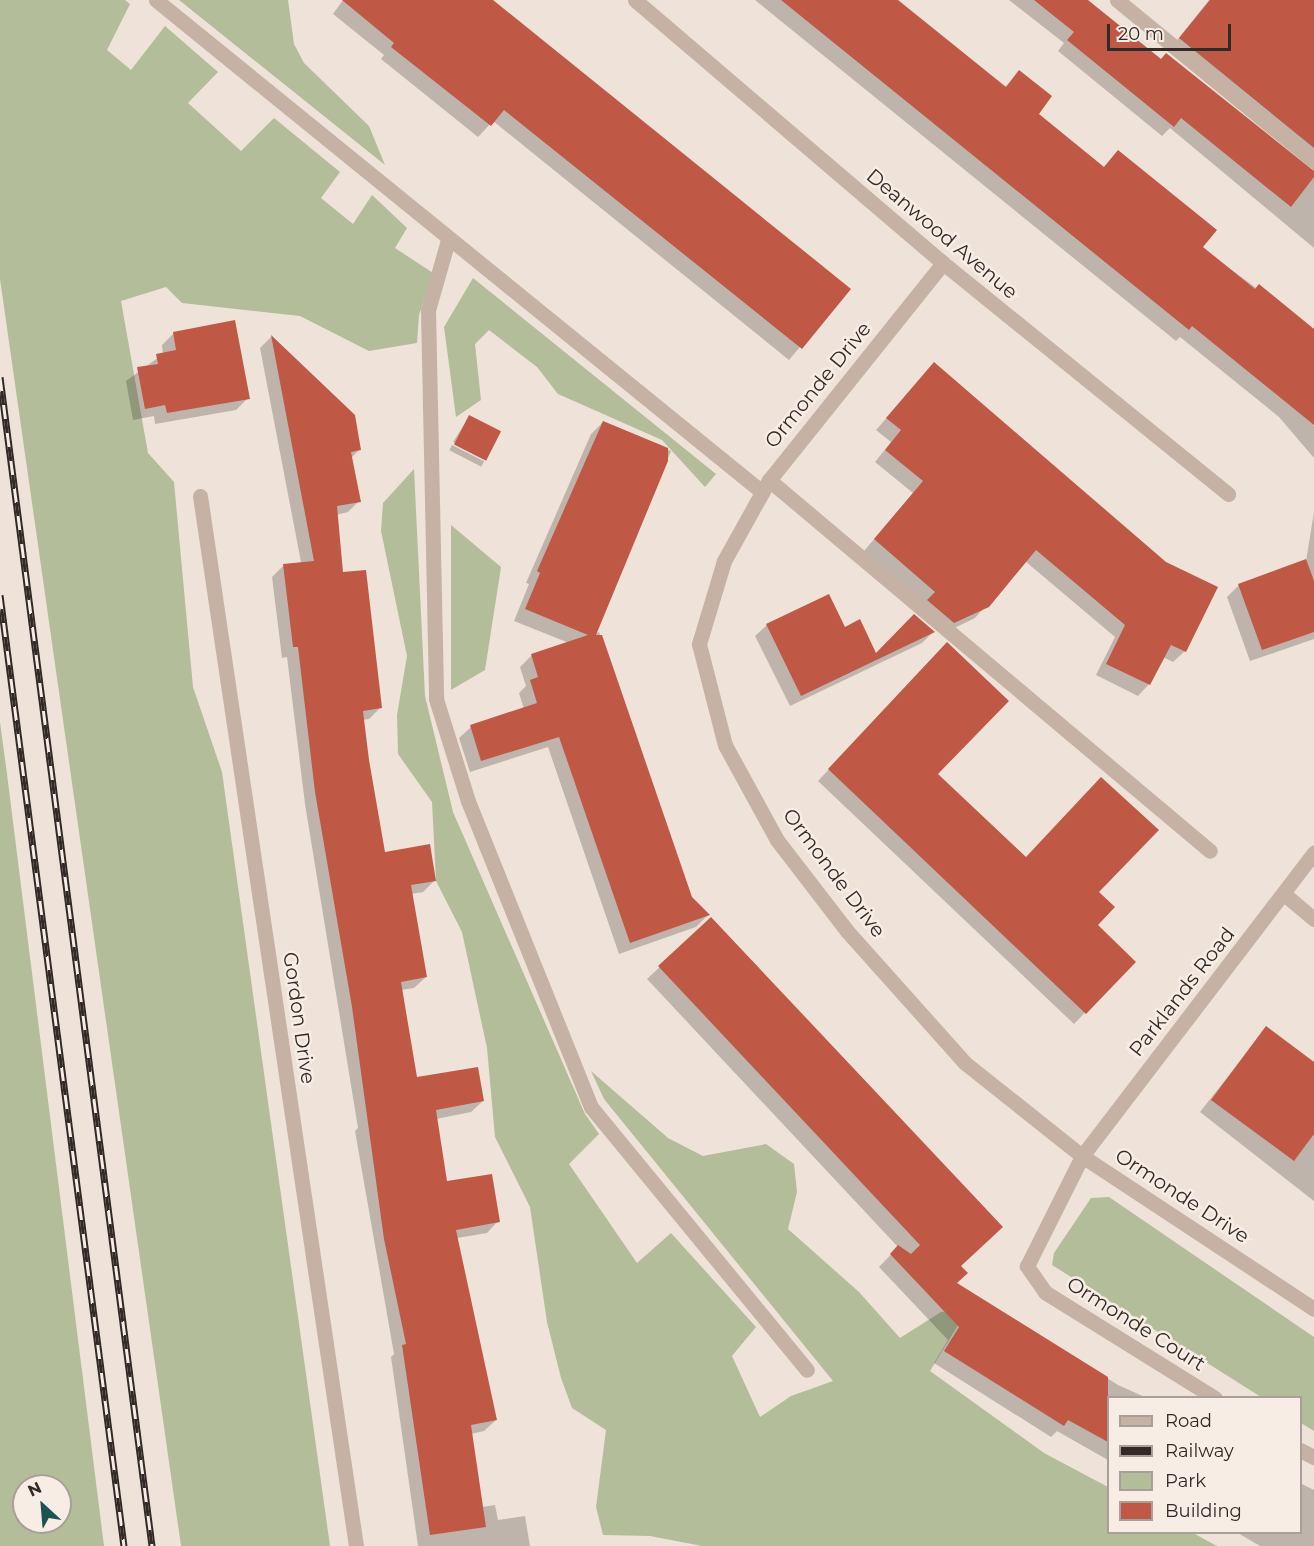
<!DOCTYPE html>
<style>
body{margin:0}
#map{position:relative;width:1314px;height:1546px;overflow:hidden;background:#efe2d8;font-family:Montserrat,sans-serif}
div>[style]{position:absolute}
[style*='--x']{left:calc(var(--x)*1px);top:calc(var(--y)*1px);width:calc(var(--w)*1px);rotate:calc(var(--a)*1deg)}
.green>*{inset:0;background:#b4bd99}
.shadow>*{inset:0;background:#0003;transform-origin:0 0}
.building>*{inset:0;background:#c05846;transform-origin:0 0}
.service>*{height:15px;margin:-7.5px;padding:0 7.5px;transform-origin:7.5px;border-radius:7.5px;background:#c6b1a5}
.minor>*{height:15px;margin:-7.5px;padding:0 7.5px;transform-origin:7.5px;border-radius:7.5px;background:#c6b1a5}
.rail>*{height:7px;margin-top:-3.5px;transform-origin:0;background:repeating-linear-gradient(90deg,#f8ede4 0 14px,#332926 0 28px);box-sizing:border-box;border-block:2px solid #332926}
span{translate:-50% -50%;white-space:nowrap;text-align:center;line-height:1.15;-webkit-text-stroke:5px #f8ede4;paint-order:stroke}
.street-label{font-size:20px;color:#332926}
.legend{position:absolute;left:1107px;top:1396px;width:195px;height:138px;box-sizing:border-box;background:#f8ede4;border:2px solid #a99f98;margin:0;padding:8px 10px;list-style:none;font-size:18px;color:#332926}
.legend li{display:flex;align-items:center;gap:12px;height:30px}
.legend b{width:30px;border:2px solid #a99f98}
.north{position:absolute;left:12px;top:1474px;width:60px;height:60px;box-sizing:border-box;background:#f8ede4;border:2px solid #a99f98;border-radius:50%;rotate:334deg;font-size:16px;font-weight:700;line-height:24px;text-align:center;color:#332926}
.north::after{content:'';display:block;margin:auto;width:21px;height:27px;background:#1e5250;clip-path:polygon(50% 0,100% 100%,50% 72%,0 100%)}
.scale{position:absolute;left:1107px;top:24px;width:124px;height:27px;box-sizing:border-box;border:3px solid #332926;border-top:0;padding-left:8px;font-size:18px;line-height:21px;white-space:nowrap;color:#332926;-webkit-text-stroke:4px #f8ede4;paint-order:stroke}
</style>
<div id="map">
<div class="green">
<i style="clip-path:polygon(0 0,125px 0,130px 4px,107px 50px,131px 70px,165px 26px,218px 72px,188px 103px,241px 151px,274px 118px,340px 172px,321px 198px,353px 224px,372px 195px,407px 228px,395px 248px,433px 273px,419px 315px,417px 343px,369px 351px,300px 316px,182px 303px,166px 287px,121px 301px,148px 453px,174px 482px,193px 687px,222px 772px,330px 1546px,181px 1546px,0 279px)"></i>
<i style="clip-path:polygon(179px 0,288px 0,294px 44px,304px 63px,369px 126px,385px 165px)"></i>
<i style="clip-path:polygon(473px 278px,716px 474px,705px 487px,662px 440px,558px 394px,537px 367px,489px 330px,475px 344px,481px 400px,456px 417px,444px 327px)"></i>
<i style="clip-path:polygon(414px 469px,425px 696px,453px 812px,585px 1114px,599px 1134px,569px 1164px,637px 1263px,671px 1233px,756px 1327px,732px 1356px,760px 1417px,791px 1396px,833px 1381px,604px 1099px,591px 1071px,668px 1138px,703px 1156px,766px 1144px,794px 1164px,797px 1192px,788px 1229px,859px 1292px,900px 1338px,941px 1312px,968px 1309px,930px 1371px,1044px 1453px,1108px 1487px,1108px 1532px,1193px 1533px,1217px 1546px,702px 1546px,650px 1536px,603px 1535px,596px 1507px,606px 1430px,572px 1408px,561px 1378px,547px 1322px,530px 1207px,495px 1137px,487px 1048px,462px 932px,436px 881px,432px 802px,398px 754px,397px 715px,407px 656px,381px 531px,383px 503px)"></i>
<i style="clip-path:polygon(451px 525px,501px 567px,485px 670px,451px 690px)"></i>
<i style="clip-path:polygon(evenodd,0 722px,7px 774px,104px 1546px,0 1546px,0 722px,24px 1486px,60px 1486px,60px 1522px,24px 1522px,24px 1486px)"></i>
<i style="clip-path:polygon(1109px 1197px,1314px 1337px,1314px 1431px,1301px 1423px,1300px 1398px,1261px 1397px,1052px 1265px,1054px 1253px,1091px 1198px)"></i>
</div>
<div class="shadow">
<i style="clip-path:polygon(343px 0,491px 0,849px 289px,789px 360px,493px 121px,478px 137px,381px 59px,384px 55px,333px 14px)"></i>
<i style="clip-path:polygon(755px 0,895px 0,1004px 88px,1020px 72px,1037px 114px,1103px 168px,1118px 152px,1201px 247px,1314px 331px,1314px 458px,1279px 417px,1180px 337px,1176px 341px)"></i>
<i style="clip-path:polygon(1009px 0,1085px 0,1161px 61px,1313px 171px,1310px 164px,1170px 49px,1209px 0,1314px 0,1314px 248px,1170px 128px,1162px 136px,1058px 51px,1064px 43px)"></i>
<i style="clip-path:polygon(174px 333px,248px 398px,236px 410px,155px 424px,154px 416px,133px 420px,126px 381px,163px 354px,162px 345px)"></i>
<i style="clip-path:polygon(271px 337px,353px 416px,360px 449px,351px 458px,359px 501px,348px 512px,336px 515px,342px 573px,381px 707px,369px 719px,362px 720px,384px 853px,435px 880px,423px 892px,411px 894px,426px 977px,414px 988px,401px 990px,416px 1078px,483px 1101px,471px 1112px,436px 1119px,446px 1183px,498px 1221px,487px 1233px,457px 1238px,496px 1420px,484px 1431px,471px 1434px,482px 1507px,495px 1505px,498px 1520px,525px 1516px,530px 1546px,418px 1546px,391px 1357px,394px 1354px,355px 1131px,358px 1128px,305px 804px,287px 657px,282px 658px,272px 577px,283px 566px,301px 562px,260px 348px)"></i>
<i style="clip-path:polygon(934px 364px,1185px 651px,1173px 662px,1163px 657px,1149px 684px,1138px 696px,1096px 675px,1115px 637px,1025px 561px,975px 618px,942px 634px,864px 551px,913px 493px,875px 462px,891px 442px,876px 430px)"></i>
<i style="clip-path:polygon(469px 417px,486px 459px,453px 442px)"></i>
<i style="clip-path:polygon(603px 422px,671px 451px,594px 634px,599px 632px,691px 898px,708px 915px,696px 927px,619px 954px,548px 747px,470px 772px,459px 738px,471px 727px,524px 709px,519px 693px,526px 686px,520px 667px,532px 655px,569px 643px,514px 621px,529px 584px,526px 583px,591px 434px)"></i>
<i style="left:452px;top:445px;width:36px;height:6px;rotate:27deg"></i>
<i style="clip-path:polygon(1314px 512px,1314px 639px,1250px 661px,1227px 597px,1239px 585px,1306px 561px)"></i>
<i style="clip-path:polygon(767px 625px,844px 629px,876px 655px,933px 632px,922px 643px,790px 706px,755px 636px)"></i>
<i style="clip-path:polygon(936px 655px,936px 774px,1026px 858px,1097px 892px,1095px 925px,1134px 962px,1074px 1024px,818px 781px)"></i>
<i style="clip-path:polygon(711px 919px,960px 1266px,956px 1283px,1118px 1385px,1147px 1398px,1108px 1398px,1108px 1460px,1057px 1431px,1051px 1437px,934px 1363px,948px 1340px,879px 1267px,898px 1247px,647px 979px)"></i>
<i style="clip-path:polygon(1266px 1028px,1314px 1062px,1314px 1201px,1200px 1112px)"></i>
<i style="clip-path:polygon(1300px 1483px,1314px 1490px,1314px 1546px,1260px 1546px,1236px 1532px,1300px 1532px)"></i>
</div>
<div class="building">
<i style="clip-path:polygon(342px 0,493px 0,851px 289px,802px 349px,504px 110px,491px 126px,391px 47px,394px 43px)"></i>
<i style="clip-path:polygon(781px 0,898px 0,1006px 87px,1019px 70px,1052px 96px,1039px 114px,1104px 167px,1118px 150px,1217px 230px,1203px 247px,1255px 289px,1259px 284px,1314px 329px,1314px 425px,1192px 326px,1189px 330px)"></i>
<i style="clip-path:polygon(1034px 0,1088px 0,1161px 59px,1166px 53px,1314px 171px,1314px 177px,1291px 207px,1181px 118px,1174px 127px,1067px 40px,1074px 32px)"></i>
<i style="clip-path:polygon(1210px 0,1314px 0,1314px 148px,1179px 38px)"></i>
<i style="clip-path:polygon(235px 320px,250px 399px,167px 413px,165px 405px,145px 409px,137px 367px,158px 364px,156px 354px,176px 350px,173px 332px)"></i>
<i style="clip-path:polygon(271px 335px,355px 415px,361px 450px,351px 452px,361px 502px,337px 506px,343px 572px,366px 570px,382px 708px,363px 711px,369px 760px,385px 852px,430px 844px,436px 881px,411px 885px,427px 977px,401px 982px,417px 1077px,478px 1067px,484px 1101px,436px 1110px,447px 1181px,492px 1174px,500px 1222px,456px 1230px,497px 1420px,471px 1425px,486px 1527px,430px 1535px,402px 1345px,406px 1344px,384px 1239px,352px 1007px,315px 792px,298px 647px,293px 647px,283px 564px,314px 561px)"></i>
<i style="clip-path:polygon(934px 362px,1166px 562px,1218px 587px,1186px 652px,1171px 645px,1150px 685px,1106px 664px,1125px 625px,1036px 550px,989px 607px,954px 623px,927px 600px,935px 592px,874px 539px,923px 481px,885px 450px,901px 430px,886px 418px)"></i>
<i style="left:469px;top:415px;width:36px;height:33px;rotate:27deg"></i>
<i style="clip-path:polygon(603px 421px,668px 448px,668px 461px,596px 635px,602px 635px,692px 897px,710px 915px,630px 943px,559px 737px,481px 761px,470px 725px,537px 703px,530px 680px,538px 677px,531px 654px,588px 635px,525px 609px,540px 573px,537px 571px)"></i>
<i style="clip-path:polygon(1306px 559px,1314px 581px,1314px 632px,1262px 650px,1238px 584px)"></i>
<i style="clip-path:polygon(829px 594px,845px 627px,860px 619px,876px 653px,914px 614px,935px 632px,801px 696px,766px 624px)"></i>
<i style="clip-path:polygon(947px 642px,1009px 701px,938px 774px,1026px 857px,1101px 777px,1159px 830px,1099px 892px,1115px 907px,1098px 925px,1136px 962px,1086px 1014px,828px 769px)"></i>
<i style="clip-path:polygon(711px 917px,1003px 1227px,961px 1266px,968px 1273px,957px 1283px,1108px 1377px,1108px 1442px,1068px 1420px,1064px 1426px,944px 1351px,959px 1327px,890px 1254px,898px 1245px,911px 1254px,920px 1245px,658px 966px)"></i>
<i style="clip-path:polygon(1266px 1026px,1314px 1062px,1314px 1134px,1294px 1161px,1211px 1100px)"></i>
</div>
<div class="service">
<i style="--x:156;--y:0;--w:781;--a:39.07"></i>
<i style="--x:1117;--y:0;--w:254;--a:39.3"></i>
<i style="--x:448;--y:240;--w:73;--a:105.9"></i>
<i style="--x:428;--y:310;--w:389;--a:88.8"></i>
<i style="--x:436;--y:699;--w:107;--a:72.6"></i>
<i style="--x:468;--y:801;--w:330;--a:68.1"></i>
<i style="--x:591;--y:1107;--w:340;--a:50.6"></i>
<i style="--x:769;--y:480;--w:576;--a:40.07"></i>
<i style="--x:1284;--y:894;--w:39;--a:40"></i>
</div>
<div class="minor">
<i style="--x:635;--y:0;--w:405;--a:40.5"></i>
<i style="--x:943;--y:263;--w:367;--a:39"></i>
<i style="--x:943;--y:263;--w:278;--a:128.7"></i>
<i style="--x:769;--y:480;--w:93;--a:119.1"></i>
<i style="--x:724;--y:561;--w:87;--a:106.8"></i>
<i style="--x:699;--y:644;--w:104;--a:75.6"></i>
<i style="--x:725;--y:745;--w:108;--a:61.3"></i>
<i style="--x:777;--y:840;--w:115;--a:52.4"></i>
<i style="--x:847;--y:931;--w:177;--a:48.2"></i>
<i style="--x:965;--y:1063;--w:149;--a:38.5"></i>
<i style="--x:1082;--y:1156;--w:278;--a:33.4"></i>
<i style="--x:200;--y:496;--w:1062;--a:81.55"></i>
<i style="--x:1215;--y:1398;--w:200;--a:-148.1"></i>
<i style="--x:1045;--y:1292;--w:32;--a:-125"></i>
<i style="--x:1027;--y:1266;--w:123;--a:-63.4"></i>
<i style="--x:1082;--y:1156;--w:382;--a:-52.6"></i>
<i style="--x:1300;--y:1450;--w:16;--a:27"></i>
</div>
<div class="rail">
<i style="--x:0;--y:377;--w:1179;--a:82.59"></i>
<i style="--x:0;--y:595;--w:959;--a:82.57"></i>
</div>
<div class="street-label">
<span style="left:942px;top:234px;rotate:40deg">Deanwood Avenue</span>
<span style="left:818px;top:385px;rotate:-51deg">Ormonde Drive</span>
<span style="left:834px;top:873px;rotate:53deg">Ormonde Drive</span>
<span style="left:1182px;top:992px;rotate:-52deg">Parklands Road</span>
<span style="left:299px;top:1018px;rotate:82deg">Gordon Drive</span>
<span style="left:1182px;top:1196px;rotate:33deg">Ormonde Drive</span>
<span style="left:1136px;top:1324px;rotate:32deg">Ormonde Court</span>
</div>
<ul class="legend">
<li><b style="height:8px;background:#c6b1a5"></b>Road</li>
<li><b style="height:8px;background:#332926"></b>Railway</li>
<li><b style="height:16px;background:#b4bd99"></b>Park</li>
<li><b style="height:16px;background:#c05846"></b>Building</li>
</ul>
<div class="north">N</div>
<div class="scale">20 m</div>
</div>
